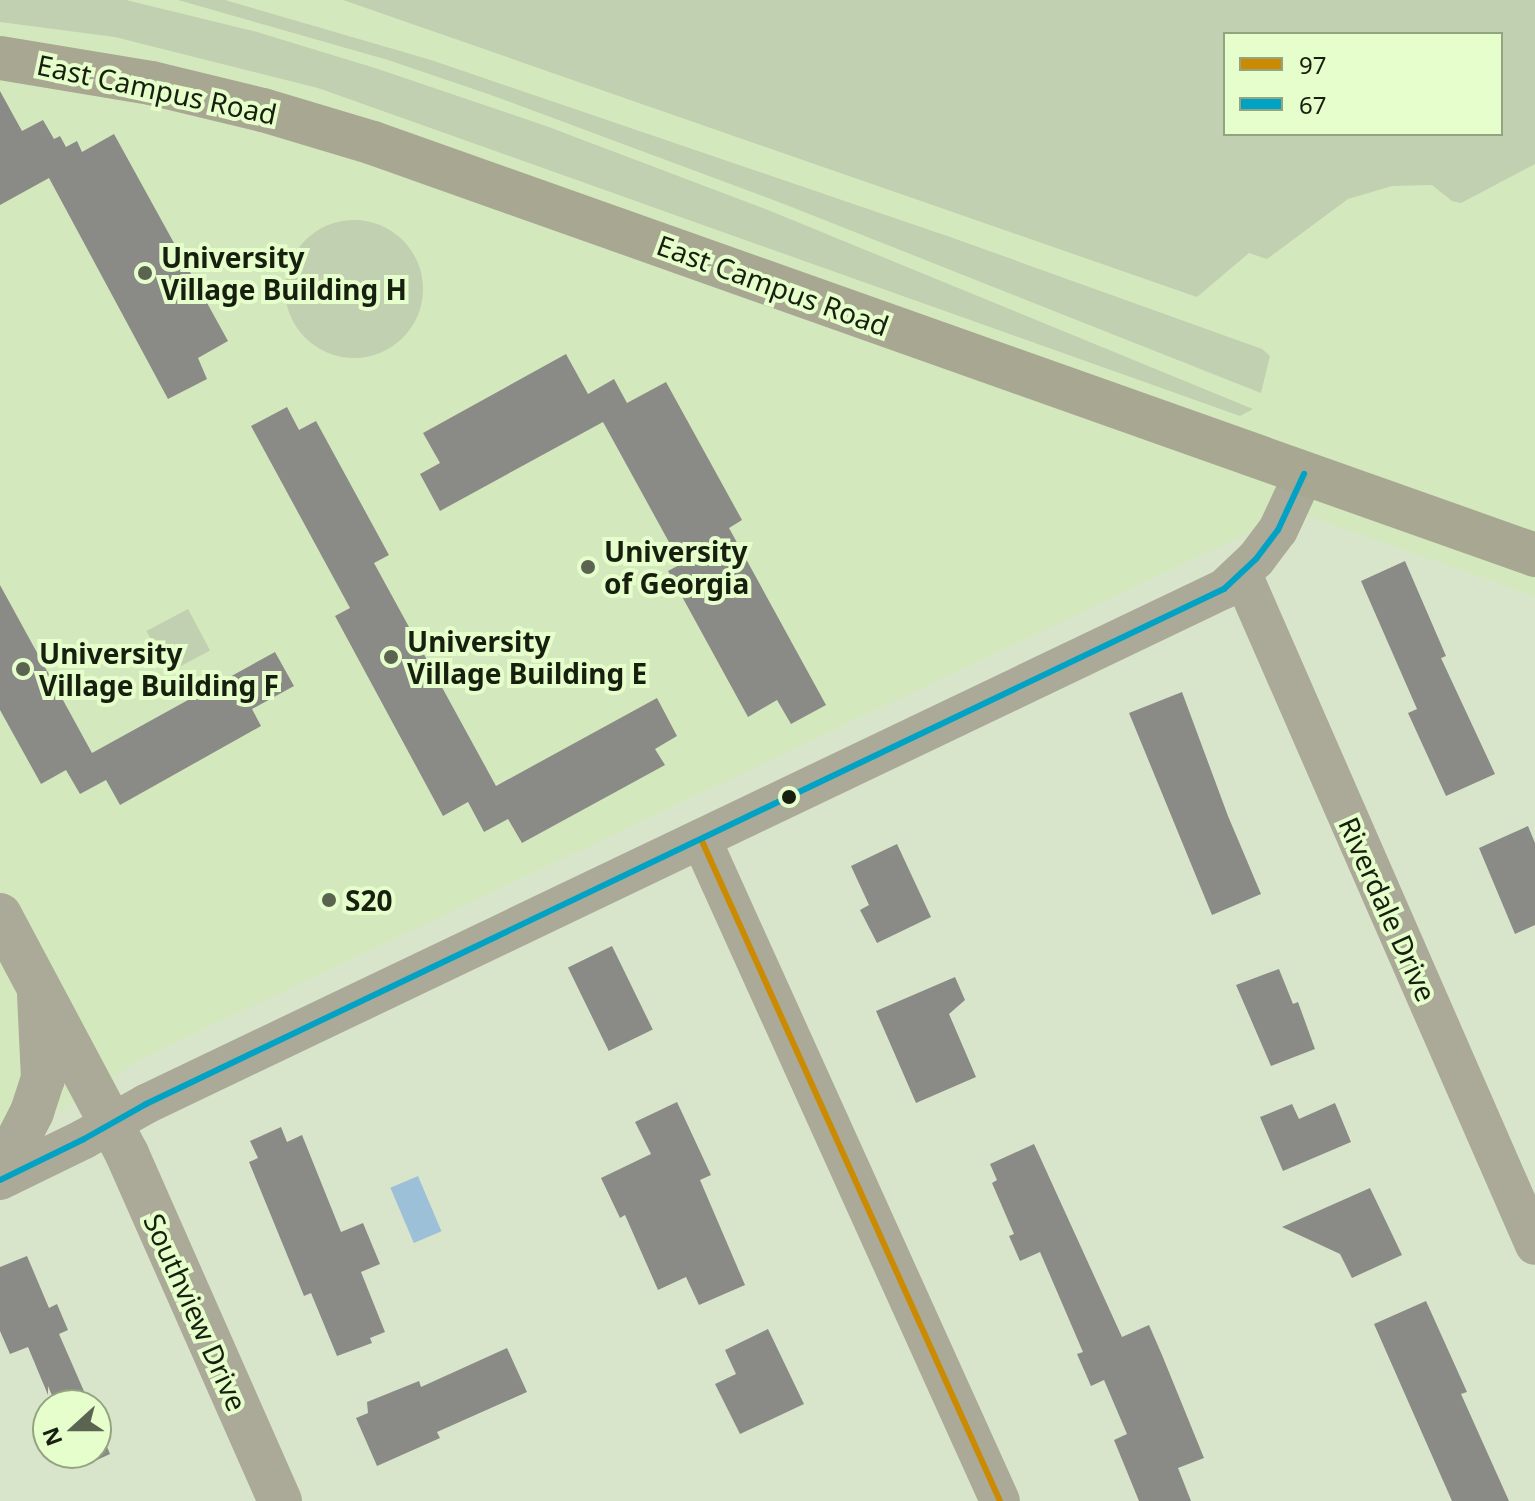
<!DOCTYPE html>
<style>
body{margin:0}
#map{position:relative;width:1535px;height:1501px;overflow:hidden;background:#d8e5ca;font-family:"Noto Sans",sans-serif}
div>[style]{position:absolute}
[style*='--x']{left:calc(var(--x)*1px);top:calc(var(--y)*1px);width:calc(var(--w)*1px);rotate:calc(var(--a)*1deg)}
.built>*{inset:0;background:#d4e8bd}
.green>*{inset:0;background:#c0d0b0;transform-origin:0 0}
.round{border-radius:50%}
.water>*{inset:0;background:#9cc0d7;transform-origin:0 0}
.building>*{inset:0;background:#8a8b87;transform-origin:0 0}
.minor>*{height:40px;margin:-20px;padding:0 20px;transform-origin:20px;border-radius:20px;background:#aba997}
.tertiary>*{height:44px;margin:-22px;padding:0 22px;transform-origin:22px;border-radius:22px;background:#aba997}
.secondary>*{height:44px;margin:-22px;padding:0 22px;transform-origin:22px;border-radius:22px;background:#a8a792}
.bus-1>*{height:6px;margin:-3px;padding:0 3px;transform-origin:3px;border-radius:3px;background:#ca8b03}
.bus-2>*{height:6px;margin:-3px;padding:0 3px;transform-origin:3px;border-radius:3px;background:#01a2c4}
.dots>*{width:22px;height:22px;translate:-50% -50%;box-sizing:border-box;border:4px solid #e6fdcc;border-radius:50%}
span{translate:-50% -50%;white-space:nowrap;text-align:center;line-height:1.15;-webkit-text-stroke:8px #e6fdcc;paint-order:stroke}
.street-label{font-size:28px;color:#171f0e}
.poi-label{font-size:28px;color:#171f0e;font-weight:700}
.left{translate:0 -50%;text-align:left}
.legend{position:absolute;left:1223px;top:32px;width:280px;height:104px;box-sizing:border-box;background:#e6fdcc;border:2px solid #93a480;margin:0;padding:10px 14px;list-style:none;font-size:24px;color:#171f0e}
.legend li{display:flex;align-items:center;gap:16px;height:40px}
.legend b{width:40px;border:2px solid #93a480}
.north{position:absolute;left:32px;top:1389px;width:80px;height:80px;box-sizing:border-box;background:#e6fdcc;border:2px solid #93a480;border-radius:50%;rotate:249deg;font-size:22px;font-weight:700;line-height:32px;text-align:center;color:#171f0e}
.north::after{content:'';display:block;margin:auto;width:28px;height:36px;background:#5b6450;clip-path:polygon(50% 0,100% 100%,50% 72%,0 100%)}
</style>
<div id="map">
<div class="built">
<i style="clip-path:polygon(evenodd,0 0,1535px 0,1535px 596px,1294px 511px,141px 1059px,61px 1110px,0 1135px,0 0,1225px 34px,1501px 34px,1501px 134px,1225px 134px,1225px 34px)"></i>
</div>
<div class="green">
<i style="clip-path:polygon(0 0,126px 0,257px 32px,375px 68px,546px 126px,768px 210px,1253px 409px,1240px 416px,318px 88px,115px 37px,0 22px)"></i>
<i style="clip-path:polygon(178px 0,225px 0,431px 60px,953px 238px,1262px 349px,1270px 356px,1261px 393px,784px 204px,491px 95px,388px 60px)"></i>
<i style="clip-path:polygon(evenodd,343px 0,1535px 0,1535px 164px,1461px 203px,1452px 201px,1432px 185px,1392px 186px,1348px 199px,1267px 259px,1249px 253px,1197px 297px,343px 0,1225px 34px,1501px 34px,1501px 134px,1225px 134px,1225px 34px)"></i>
<i class="round" style="left:285px;top:220px;width:138px;height:138px"></i>
<i style="left:188px;top:609px;width:47px;height:47px;rotate:62deg"></i>
</div>
<div class="water">
<i style="left:418px;top:1176px;width:60px;height:30px;rotate:67deg"></i>
</div>
<div class="building">
<i style="clip-path:polygon(0 91px,22px 131px,43px 120px,54px 139px,60px 136px,66px 147px,77px 141px,82px 152px,114px 134px,228px 341px,198px 358px,207px 379px,168px 399px,49px 178px,0 205px)"></i>
<i style="clip-path:polygon(566px 354px,588px 394px,614px 379px,627px 403px,666px 382px,742px 520px,729px 528px,826px 705px,791px 724px,777px 700px,748px 717px,668px 571px,681px 564px,603px 422px,440px 511px,420px 474px,440px 463px,423px 433px)"></i>
<i style="clip-path:polygon(287px 407px,299px 430px,316px 421px,389px 555px,374px 563px,496px 786px,657px 698px,677px 736px,655px 749px,665px 765px,522px 843px,508px 819px,484px 832px,468px 802px,443px 816px,335px 616px,350px 608px,251px 426px)"></i>
<i style="clip-path:polygon(1405px 561px,1446px 656px,1441px 658px,1495px 774px,1446px 796px,1408px 713px,1417px 709px,1361px 581px)"></i>
<i style="clip-path:polygon(0 585px,92px 753px,275px 652px,294px 686px,252px 709px,261px 726px,120px 805px,106px 780px,80px 794px,66px 770px,41px 784px,0 710px)"></i>
<i style="clip-path:polygon(1182px 692px,1228px 816px,1261px 894px,1212px 915px,1129px 713px)"></i>
<i style="clip-path:polygon(1528px 826px,1535px 843px,1535px 925px,1515px 934px,1479px 848px)"></i>
<i style="clip-path:polygon(897px 844px,931px 917px,877px 943px,860px 910px,869px 905px,851px 866px)"></i>
<i style="left:612px;top:946px;width:93px;height:49px;rotate:64deg"></i>
<i style="clip-path:polygon(1279px 969px,1293px 1004px,1298px 1002px,1315px 1049px,1271px 1066px,1236px 985px)"></i>
<i style="clip-path:polygon(955px 977px,965px 1000px,949px 1014px,976px 1077px,916px 1103px,876px 1011px)"></i>
<i style="clip-path:polygon(677px 1102px,711px 1175px,700px 1180px,745px 1285px,699px 1305px,686px 1277px,658px 1290px,625px 1215px,620px 1218px,601px 1178px,651px 1154px,635px 1122px)"></i>
<i style="clip-path:polygon(1335px 1103px,1351px 1142px,1283px 1171px,1260px 1117px,1292px 1104px,1299px 1119px)"></i>
<i style="clip-path:polygon(281px 1127px,287px 1142px,302px 1135px,341px 1232px,363px 1223px,380px 1264px,361px 1272px,385px 1332px,370px 1338px,372px 1343px,337px 1356px,311px 1293px,304px 1296px,249px 1162px,258px 1158px,250px 1141px)"></i>
<i style="clip-path:polygon(1034px 1144px,1122px 1337px,1149px 1325px,1162px 1355px,1204px 1458px,1178px 1468px,1191px 1501px,1139px 1501px,1114px 1440px,1127px 1434px,1104px 1380px,1091px 1386px,1077px 1354px,1083px 1352px,1040px 1252px,1020px 1261px,1009px 1236px,1014px 1234px,992px 1183px,997px 1180px,990px 1164px)"></i>
<i style="clip-path:polygon(1370px 1188px,1402px 1255px,1352px 1278px,1340px 1254px,1282px 1227px)"></i>
<i style="clip-path:polygon(27px 1256px,49px 1308px,57px 1304px,68px 1330px,59px 1334px,90px 1405px,56px 1405px,48px 1386px,48px 1395px,28px 1347px,10px 1354px,0 1331px,0 1267px)"></i>
<i style="clip-path:polygon(1426px 1301px,1467px 1392px,1461px 1394px,1509px 1501px,1452px 1501px,1374px 1324px)"></i>
<i style="clip-path:polygon(768px 1329px,804px 1404px,740px 1434px,715px 1384px,736px 1374px,725px 1350px)"></i>
<i style="clip-path:polygon(507px 1348px,527px 1392px,437px 1432px,440px 1438px,377px 1466px,356px 1418px,368px 1413px,367px 1402px,419px 1381px,421px 1387px)"></i>
<i style="clip-path:polygon(96px 1420px,110px 1454px,82px 1467px,76px 1453px,96px 1453px)"></i>
</div>
<div class="minor">
<i style="--x:1242;--y:574;--w:732;--a:66.41"></i>
<i style="--x:701;--y:839;--w:726;--a:65.69"></i>
<i style="--x:0;--y:1180;--w:93;--a:-26"></i>
<i style="--x:84;--y:1139;--w:71;--a:-29.4"></i>
<i style="--x:146;--y:1104;--w:1195;--a:-25.54"></i>
<i style="--x:1224;--y:589;--w:44;--a:-43.2"></i>
<i style="--x:1256;--y:559;--w:36;--a:-53"></i>
<i style="--x:1278;--y:530;--w:62;--a:-65.1"></i>
</div>
<div class="tertiary">
<i style="--x:0;--y:915;--w:271;--a:62"></i>
<i style="--x:127;--y:1154;--w:379;--a:66.2"></i>
<i style="--x:0;--y:1175;--w:71;--a:-63.1"></i>
<i style="--x:32;--y:1112;--w:35;--a:-72"></i>
<i style="--x:43;--y:1079;--w:84;--a:-92.7"></i>
</div>
<div class="secondary">
<i style="--x:0;--y:58;--w:153;--a:9.4"></i>
<i style="--x:151;--y:83;--w:115;--a:13.6"></i>
<i style="--x:263;--y:110;--w:115;--a:16.7"></i>
<i style="--x:373;--y:143;--w:1233;--a:19.52"></i>
</div>
<div class="bus-1">
<i style="--x:701;--y:839;--w:726;--a:65.69"></i>
</div>
<div class="bus-2">
<i style="--x:0;--y:1180;--w:93;--a:-26"></i>
<i style="--x:84;--y:1139;--w:71;--a:-29.4"></i>
<i style="--x:146;--y:1104;--w:1195;--a:-25.54"></i>
<i style="--x:1224;--y:589;--w:44;--a:-43.2"></i>
<i style="--x:1256;--y:559;--w:36;--a:-53"></i>
<i style="--x:1278;--y:530;--w:62;--a:-65.1"></i>
</div>
<div class="dots">
<i style="left:145px;top:273px;background:#5b6450"></i>
<i style="left:588px;top:567px;background:#5b6450"></i>
<i style="left:391px;top:657px;background:#5b6450"></i>
<i style="left:23px;top:669px;background:#5b6450"></i>
<i style="left:789px;top:797px;background:#171f0e"></i>
<i style="left:329px;top:900px;background:#5b6450"></i>
</div>
<div class="street-label">
<span style="left:157px;top:89px;rotate:12deg">East Campus Road</span>
<span style="left:773px;top:285px;rotate:20deg">East Campus Road</span>
<span style="left:1388px;top:909px;rotate:66deg">Riverdale Drive</span>
<span style="left:196px;top:1312px;rotate:66deg">Southview Drive</span>
</div>
<div class="poi-label">
<span class="left" style="left:161px;top:273px">University<br>Village Building H</span>
<span class="left" style="left:604px;top:567px">University<br>of Georgia</span>
<span class="left" style="left:407px;top:657px">University<br>Village Building E</span>
<span class="left" style="left:39px;top:669px">University<br>Village Building F</span>
<span class="left" style="left:345px;top:900px">S20</span>
</div>
<ul class="legend">
<li><b style="height:10px;background:#ca8b03"></b>97</li>
<li><b style="height:10px;background:#01a2c4"></b>67</li>
</ul>
<div class="north">N</div>
</div>
